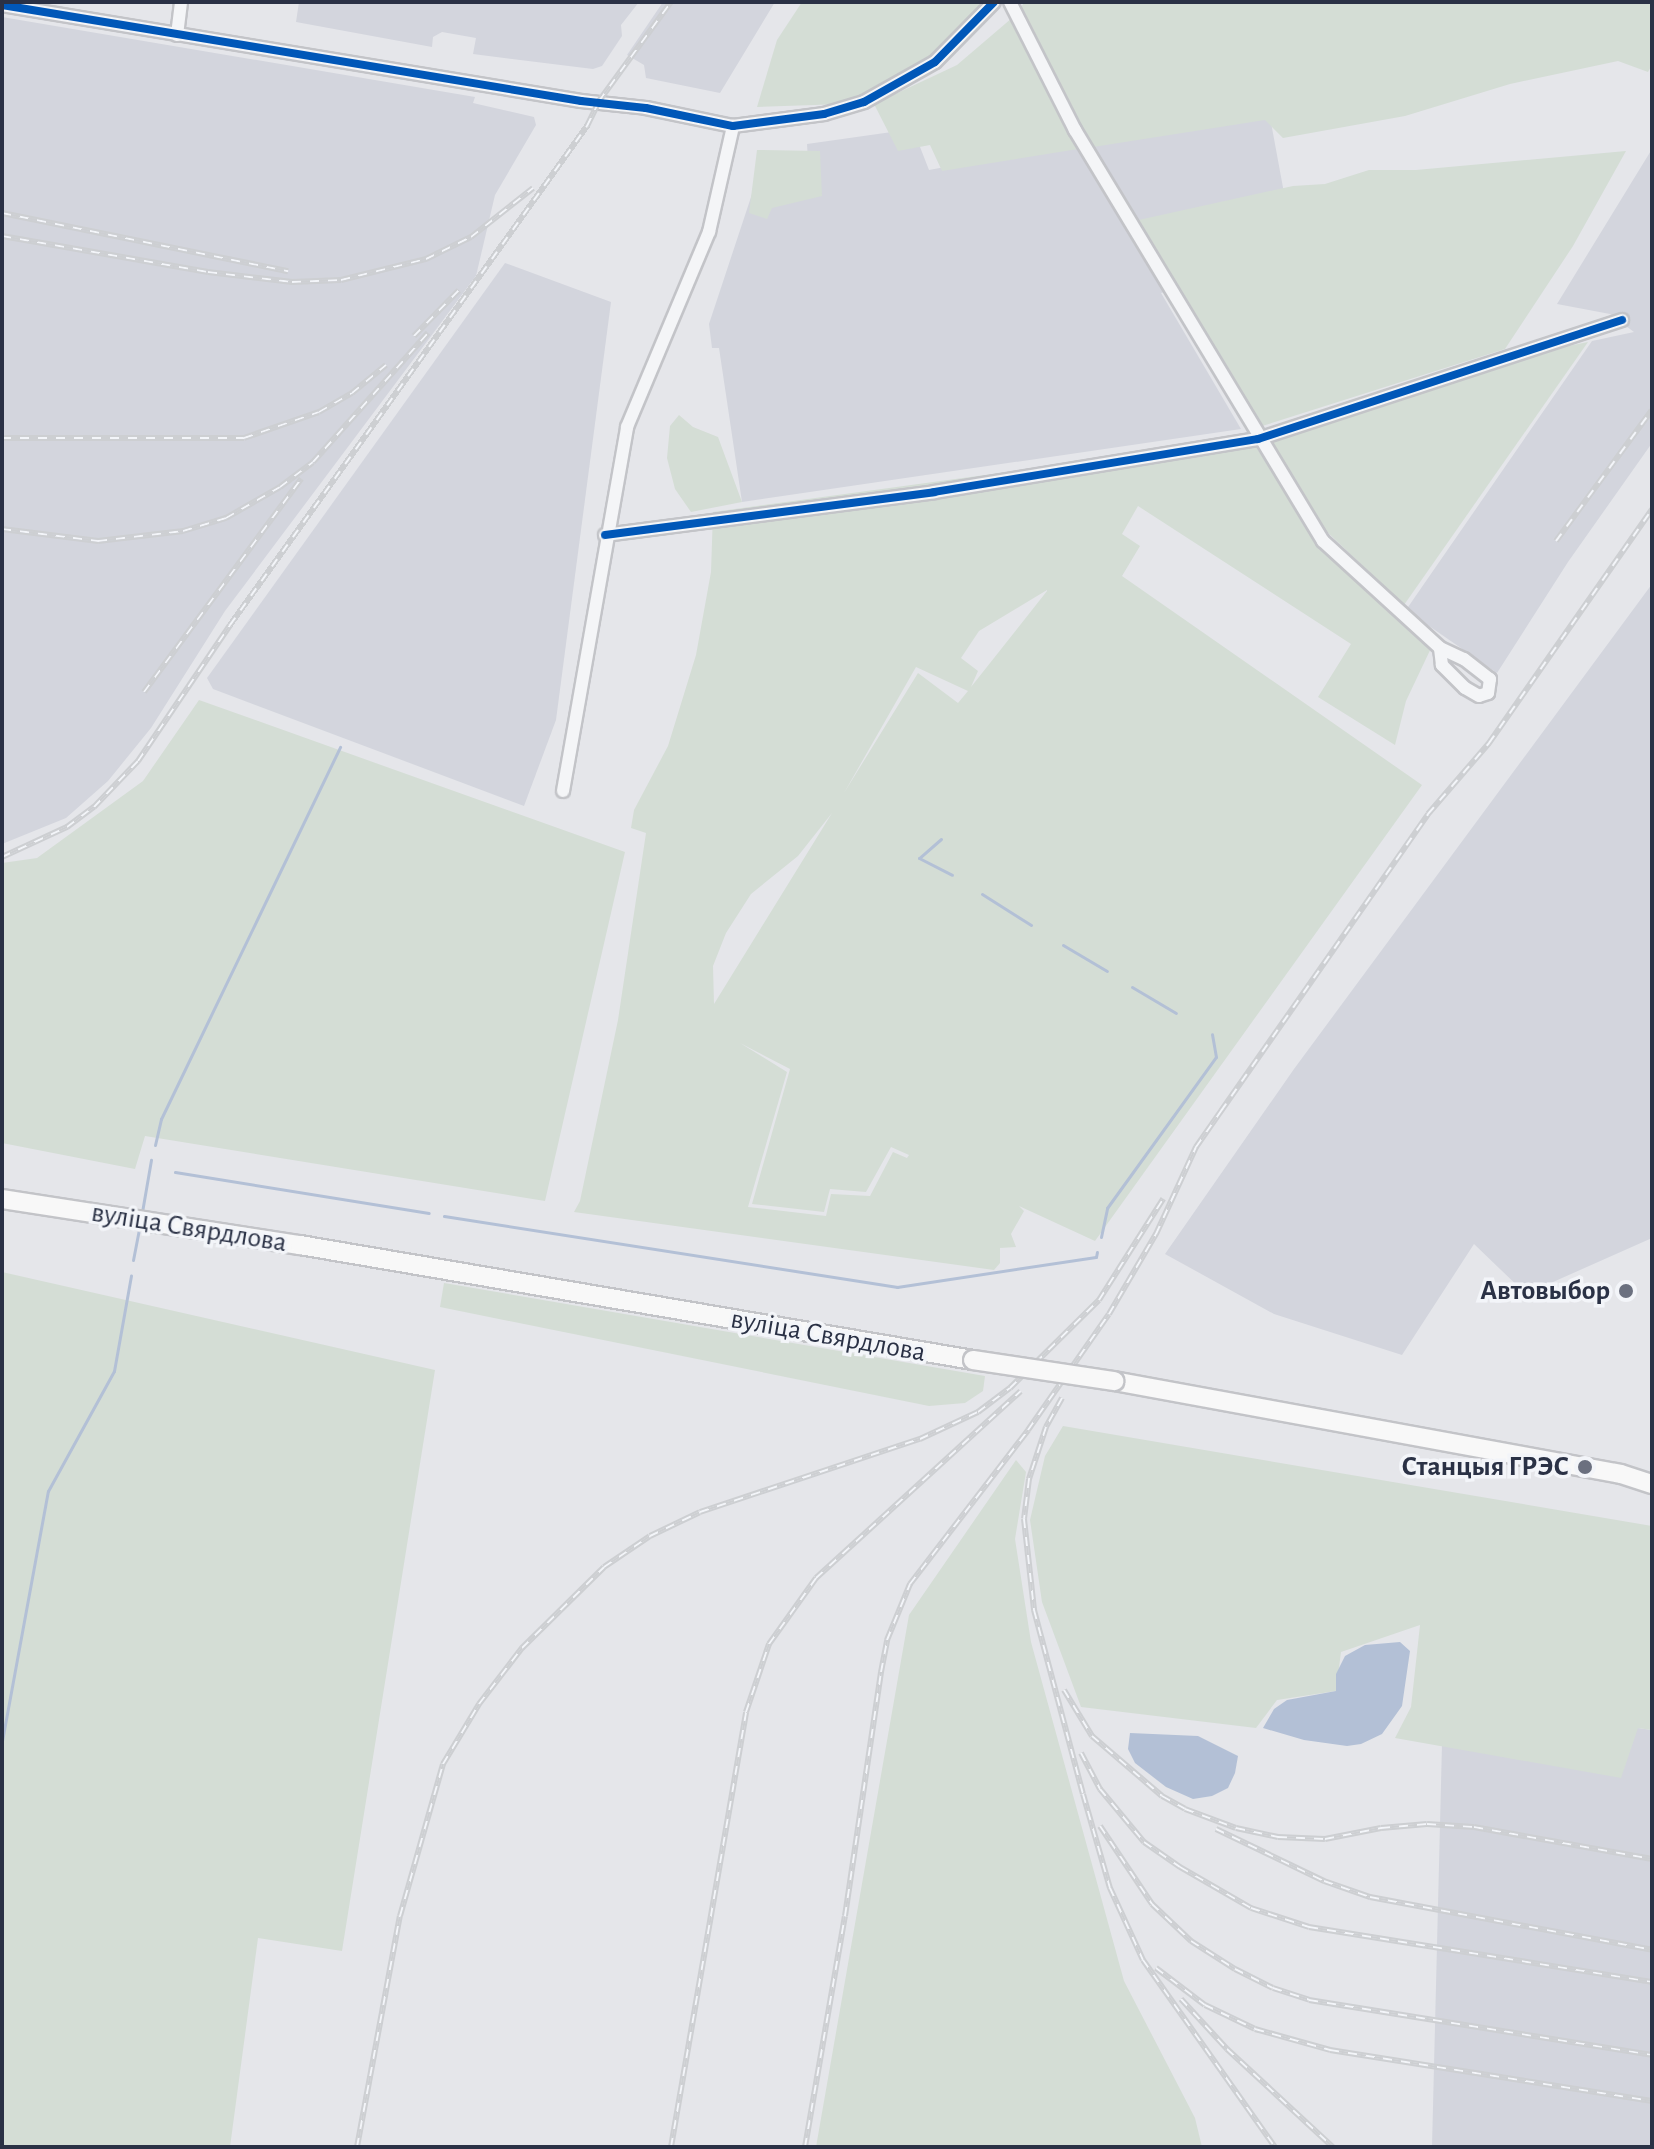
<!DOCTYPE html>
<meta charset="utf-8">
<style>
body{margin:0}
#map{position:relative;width:1654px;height:2149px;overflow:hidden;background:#e5e6ea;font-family:"Alegreya Sans",sans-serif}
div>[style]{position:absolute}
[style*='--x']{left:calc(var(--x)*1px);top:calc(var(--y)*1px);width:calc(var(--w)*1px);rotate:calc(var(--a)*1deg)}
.built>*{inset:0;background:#d3d5dd}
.green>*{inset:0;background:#d4ddd5}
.water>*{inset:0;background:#b3c0d6}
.stream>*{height:3px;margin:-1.5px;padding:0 1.5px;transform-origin:1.5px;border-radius:1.5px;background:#b3c0d6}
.roads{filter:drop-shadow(2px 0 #c3c4c8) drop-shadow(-2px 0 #c3c4c8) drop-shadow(0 2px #c3c4c8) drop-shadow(0 -2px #c3c4c8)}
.minor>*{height:12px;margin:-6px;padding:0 6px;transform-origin:6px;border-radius:6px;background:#f4f5f7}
.secondary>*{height:18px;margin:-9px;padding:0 9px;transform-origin:9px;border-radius:9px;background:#f8f8f8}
.rail>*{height:6px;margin-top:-3px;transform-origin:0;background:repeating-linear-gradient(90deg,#f3f5f9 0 9px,#cdcfd2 0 18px);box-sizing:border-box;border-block:2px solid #cdcfd2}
.bridges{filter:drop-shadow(2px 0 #c3c4c8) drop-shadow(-2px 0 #c3c4c8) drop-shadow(0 2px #c3c4c8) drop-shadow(0 -2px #c3c4c8)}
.secondary-bridge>*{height:18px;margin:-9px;padding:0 9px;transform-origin:9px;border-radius:9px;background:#f8f8f8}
.cycleway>*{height:8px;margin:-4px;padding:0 4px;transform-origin:4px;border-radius:4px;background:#0057b8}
.dots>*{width:22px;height:22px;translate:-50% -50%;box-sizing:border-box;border:4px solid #f3f5f9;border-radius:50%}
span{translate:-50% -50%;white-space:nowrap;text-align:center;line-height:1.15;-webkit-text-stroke:7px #f3f5f9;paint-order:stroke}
.street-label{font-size:28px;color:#2a3145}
.poi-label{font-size:28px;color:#2a3145;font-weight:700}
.right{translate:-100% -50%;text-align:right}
.frame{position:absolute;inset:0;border:4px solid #2a3145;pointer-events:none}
</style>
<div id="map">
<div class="built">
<i style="clip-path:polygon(299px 2px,639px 2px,621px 25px,622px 36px,602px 66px,593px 69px,473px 54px,476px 38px,442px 32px,433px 37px,432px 47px,296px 22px)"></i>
<i style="clip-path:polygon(663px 2px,775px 2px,720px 93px,646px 78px,644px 65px,627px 55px)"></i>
<i style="clip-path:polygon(2px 17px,475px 97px,473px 103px,534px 117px,536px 125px,495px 195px,476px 276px,225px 611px,151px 728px,108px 781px,66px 818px,2px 844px)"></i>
<i style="clip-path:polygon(1270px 117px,1296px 258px,1161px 293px,1241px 429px,742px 502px,719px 348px,712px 348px,709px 324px,754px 188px,809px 177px,807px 144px,913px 129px,929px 170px,1083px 141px)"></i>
<i style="clip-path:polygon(1652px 149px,1652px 443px,1568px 562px,1497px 673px,1406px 610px,1592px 341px,1634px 332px,1610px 314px,1557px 304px)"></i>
<i style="clip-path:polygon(505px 263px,611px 302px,556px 720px,524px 806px,213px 689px,207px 678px)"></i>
<i style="clip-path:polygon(1652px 584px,1652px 1238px,1526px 1294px,1474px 1244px,1402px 1355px,1274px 1314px,1165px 1254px,1294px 1069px)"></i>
<i style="clip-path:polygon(1638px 1728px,1652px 1730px,1652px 2147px,1432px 2147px,1442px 1744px)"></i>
</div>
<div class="green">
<i style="clip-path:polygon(802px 2px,983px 2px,940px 52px,844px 104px,757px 107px,777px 40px)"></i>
<i style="clip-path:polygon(1025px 2px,1652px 2px,1652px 65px,1648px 72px,1618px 61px,1510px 84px,1405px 116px,1283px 138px,1265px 120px,1093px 147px,1019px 9px)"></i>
<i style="clip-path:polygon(1012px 18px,1078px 149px,942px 171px,930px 145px,898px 151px,874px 104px,957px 65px)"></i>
<i style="clip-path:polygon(757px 150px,820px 151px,822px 196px,772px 208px,767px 219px,749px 213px)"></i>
<i style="clip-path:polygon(1626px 151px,1573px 246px,1505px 349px,1259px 427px,1134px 221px,1293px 186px,1325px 184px,1369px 170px,1416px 170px)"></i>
<i style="clip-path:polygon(1588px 342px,1404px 605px,1324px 529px,1265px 436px,1548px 350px)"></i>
<i style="clip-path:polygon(679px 415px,693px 427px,718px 437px,742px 502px,691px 512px,675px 489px,667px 458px,670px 426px)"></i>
<i style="clip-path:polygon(evenodd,1251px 439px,1315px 538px,1348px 573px,1433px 644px,1406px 701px,1395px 745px,1318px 697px,1351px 644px,1138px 506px,1122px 534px,1140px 546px,1122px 576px,1422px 785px,1095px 1241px,1019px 1206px,1024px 1211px,1011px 1234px,1016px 1247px,1000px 1248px,1000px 1263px,994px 1270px,574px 1212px,580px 1201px,618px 1020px,646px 833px,631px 828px,634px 810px,668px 746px,696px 655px,711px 572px,713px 512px,1251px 439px,1047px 590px,1047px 591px,971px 687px,978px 671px,961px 658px,979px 631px,1047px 590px,1251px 439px,916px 667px,968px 691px,958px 703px,918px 673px,844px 793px,916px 667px,1251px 439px,832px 813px,714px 1004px,713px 966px,726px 933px,751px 894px,798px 856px,832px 813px,1251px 439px,740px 1043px,790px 1069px,752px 1204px,824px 1212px,830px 1189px,866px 1192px,891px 1147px,909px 1155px,907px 1158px,893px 1152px,870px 1196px,831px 1194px,826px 1216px,748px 1207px,787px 1072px,740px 1043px)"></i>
<i style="clip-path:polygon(199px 700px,625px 852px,545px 1201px,145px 1136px,135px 1169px,2px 1143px,2px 863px,37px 858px,143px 781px)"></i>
<i style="clip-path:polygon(2px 1272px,435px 1370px,342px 1951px,258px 1938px,230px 2147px,2px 2147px)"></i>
<i style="clip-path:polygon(444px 1283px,985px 1376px,983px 1391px,965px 1403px,929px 1406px,440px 1307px)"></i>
<i style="clip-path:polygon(1063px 1426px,1652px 1526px,1652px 1730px,1638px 1728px,1621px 1778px,1395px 1738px,1411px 1707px,1420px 1625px,1341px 1652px,1336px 1691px,1277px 1700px,1256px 1728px,1081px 1707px,1042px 1602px,1030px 1520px,1045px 1456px)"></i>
<i style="clip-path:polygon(1016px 1460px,1026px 1472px,1015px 1539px,1031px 1642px,1124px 1981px,1195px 2118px,1202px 2147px,816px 2147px,909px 1615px)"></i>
</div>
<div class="water">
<i style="clip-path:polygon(1400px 1642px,1410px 1651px,1402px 1706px,1382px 1734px,1361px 1744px,1347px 1746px,1304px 1740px,1263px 1728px,1274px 1709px,1287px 1700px,1336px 1691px,1336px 1674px,1345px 1656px,1365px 1645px)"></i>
<i style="clip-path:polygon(1130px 1733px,1198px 1736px,1238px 1756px,1235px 1773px,1228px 1788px,1212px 1796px,1193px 1799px,1166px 1787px,1135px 1763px,1128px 1749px)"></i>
</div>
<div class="stream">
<i style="--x:941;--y:839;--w:29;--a:139"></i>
<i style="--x:919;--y:858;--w:37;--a:27"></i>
<i style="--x:982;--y:894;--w:58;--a:32.3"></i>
<i style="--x:1063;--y:945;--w:51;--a:30.6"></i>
<i style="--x:1132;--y:987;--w:51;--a:30.6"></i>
<i style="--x:155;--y:1145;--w:27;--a:-77"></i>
<i style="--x:161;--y:1119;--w:413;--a:-64.3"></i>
<i style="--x:175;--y:1172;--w:257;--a:9.2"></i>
<i style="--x:142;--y:1212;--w:53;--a:-80.2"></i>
<i style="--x:444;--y:1216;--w:459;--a:8.9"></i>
<i style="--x:897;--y:1287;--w:201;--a:-8.6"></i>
<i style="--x:1096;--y:1257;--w:5;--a:-79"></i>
<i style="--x:1101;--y:1237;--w:30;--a:-78"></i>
<i style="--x:1107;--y:1208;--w:186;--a:-54.2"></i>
<i style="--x:1216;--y:1057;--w:23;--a:-100"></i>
<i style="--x:133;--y:1260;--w:31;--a:-79"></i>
<i style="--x:2;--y:1741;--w:254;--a:-79.6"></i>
<i style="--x:48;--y:1491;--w:137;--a:-61.2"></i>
<i style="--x:114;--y:1371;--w:97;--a:-79.9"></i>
</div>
<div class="roads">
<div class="minor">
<i style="--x:1010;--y:2;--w:144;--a:63.1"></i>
<i style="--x:1075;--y:130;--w:480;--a:58.9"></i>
<i style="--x:1323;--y:541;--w:159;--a:42.4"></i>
<i style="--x:1440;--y:648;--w:26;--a:25"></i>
<i style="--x:1464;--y:659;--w:33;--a:38"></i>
<i style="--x:1490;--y:679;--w:14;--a:98"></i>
<i style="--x:1488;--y:693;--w:9;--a:162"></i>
<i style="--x:1479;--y:696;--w:16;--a:-150"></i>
<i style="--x:1465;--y:688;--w:33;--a:-135"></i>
<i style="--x:1442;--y:665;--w:17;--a:-97"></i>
<i style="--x:2;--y:5;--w:587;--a:9.41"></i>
<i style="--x:581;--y:101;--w:65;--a:6.1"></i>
<i style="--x:646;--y:108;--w:89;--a:11.7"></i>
<i style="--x:733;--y:126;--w:92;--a:-7.5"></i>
<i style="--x:824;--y:114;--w:42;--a:-16.7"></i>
<i style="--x:864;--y:102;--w:81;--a:-29.4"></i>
<i style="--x:935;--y:62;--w:84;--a:-45.5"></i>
<i style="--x:177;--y:35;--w:33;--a:-83"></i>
<i style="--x:605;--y:535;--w:332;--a:-7.4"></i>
<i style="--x:934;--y:492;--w:328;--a:-9.3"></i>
<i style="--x:1258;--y:439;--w:383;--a:-18.1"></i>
<i style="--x:563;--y:791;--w:370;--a:-80"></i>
<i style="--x:627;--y:427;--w:212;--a:-67.2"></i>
<i style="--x:709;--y:232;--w:109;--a:-77.2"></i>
</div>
<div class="secondary">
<i style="--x:2;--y:1199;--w:302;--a:8.8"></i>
<i style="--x:300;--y:1245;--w:683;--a:9.7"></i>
<i style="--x:1114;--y:1381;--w:515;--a:10.39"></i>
<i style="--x:1621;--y:1474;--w:33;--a:18"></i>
</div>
</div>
<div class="rail">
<i style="--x:2;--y:213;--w:292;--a:11.5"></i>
<i style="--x:2;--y:236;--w:209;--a:9.9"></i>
<i style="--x:208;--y:272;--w:85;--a:6.8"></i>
<i style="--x:292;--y:282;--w:49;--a:-2.3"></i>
<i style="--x:341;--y:280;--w:88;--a:-13.9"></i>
<i style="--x:426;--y:259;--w:50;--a:-26.1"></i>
<i style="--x:471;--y:237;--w:79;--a:-38.3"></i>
<i style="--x:414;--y:336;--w:64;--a:-45.6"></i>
<i style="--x:2;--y:438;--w:242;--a:0"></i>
<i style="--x:244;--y:438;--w:79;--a:-19.1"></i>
<i style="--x:319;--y:412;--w:38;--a:-30"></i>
<i style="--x:352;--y:393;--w:44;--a:-39.5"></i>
<i style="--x:2;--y:529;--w:97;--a:7.1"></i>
<i style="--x:98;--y:541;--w:86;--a:-6.7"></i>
<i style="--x:183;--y:531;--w:45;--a:-16.8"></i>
<i style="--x:226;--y:518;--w:62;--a:-29.9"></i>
<i style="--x:280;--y:487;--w:41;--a:-37.1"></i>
<i style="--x:313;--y:462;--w:173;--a:-48.3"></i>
<i style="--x:1556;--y:541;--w:162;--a:-53.8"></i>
<i style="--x:144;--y:692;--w:265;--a:-53.6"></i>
<i style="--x:2;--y:857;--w:72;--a:-24.8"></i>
<i style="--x:67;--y:827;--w:34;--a:-37"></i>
<i style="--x:94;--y:807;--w:64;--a:-46.3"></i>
<i style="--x:138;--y:761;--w:164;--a:-55.9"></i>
<i style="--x:230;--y:625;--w:614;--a:-54.42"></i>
<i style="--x:587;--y:126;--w:28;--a:-64"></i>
<i style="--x:599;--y:101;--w:122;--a:-54"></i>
<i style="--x:1062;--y:1398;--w:33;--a:119"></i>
<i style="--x:1046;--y:1427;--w:55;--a:108.1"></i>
<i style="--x:1029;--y:1479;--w:40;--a:97.1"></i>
<i style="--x:1024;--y:1519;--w:92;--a:83.7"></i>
<i style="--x:1034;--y:1610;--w:190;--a:75.1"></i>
<i style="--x:1083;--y:1794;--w:98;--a:74"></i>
<i style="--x:1110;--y:1888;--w:79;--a:65.4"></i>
<i style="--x:1143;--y:1960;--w:229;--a:54.8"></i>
<i style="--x:1064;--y:1690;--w:54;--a:58.7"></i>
<i style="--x:1092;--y:1736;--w:92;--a:40.6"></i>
<i style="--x:1162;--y:1796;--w:26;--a:29"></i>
<i style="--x:1185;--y:1809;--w:54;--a:20.4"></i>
<i style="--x:1236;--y:1828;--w:43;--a:12.1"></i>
<i style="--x:1278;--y:1837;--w:47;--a:2.4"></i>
<i style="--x:1325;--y:1839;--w:57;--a:-11.1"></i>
<i style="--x:1381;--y:1828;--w:46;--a:-5"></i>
<i style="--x:1427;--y:1824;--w:47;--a:3.7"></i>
<i style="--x:1474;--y:1827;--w:181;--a:10.2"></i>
<i style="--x:1081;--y:1753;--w:41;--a:62.2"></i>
<i style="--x:1100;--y:1789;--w:69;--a:50.3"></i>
<i style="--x:1144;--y:1842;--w:44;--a:34.8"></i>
<i style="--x:1180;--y:1867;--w:82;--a:30"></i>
<i style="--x:1251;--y:1908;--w:61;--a:18.1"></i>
<i style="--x:1309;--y:1927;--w:347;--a:9.1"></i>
<i style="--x:1100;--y:1826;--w:94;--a:56.3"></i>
<i style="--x:1152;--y:1904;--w:54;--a:43.5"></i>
<i style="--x:1191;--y:1941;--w:52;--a:32.5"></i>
<i style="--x:1235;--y:1969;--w:42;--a:26.6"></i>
<i style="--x:1273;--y:1988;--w:38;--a:18"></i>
<i style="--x:1309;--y:2000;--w:347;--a:9.1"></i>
<i style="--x:1216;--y:1829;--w:120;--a:25.7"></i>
<i style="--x:1324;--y:1881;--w:49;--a:19.2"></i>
<i style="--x:1370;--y:1897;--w:287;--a:10.6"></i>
<i style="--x:1156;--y:1968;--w:61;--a:37.1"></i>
<i style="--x:1205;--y:2005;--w:55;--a:25.6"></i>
<i style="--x:1255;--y:2029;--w:78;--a:15.6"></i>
<i style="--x:1330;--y:2050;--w:326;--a:9"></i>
<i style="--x:1181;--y:1999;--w:68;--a:47.4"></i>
<i style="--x:1227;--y:2049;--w:144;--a:42.8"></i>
<i style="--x:357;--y:2147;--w:235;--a:-79.5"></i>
<i style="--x:400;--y:1916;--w:158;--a:-74.2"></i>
<i style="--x:443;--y:1764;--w:70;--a:-59"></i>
<i style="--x:479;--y:1704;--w:71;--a:-52.5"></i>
<i style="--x:522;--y:1648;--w:115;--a:-44.6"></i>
<i style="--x:604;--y:1567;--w:55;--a:-34"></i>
<i style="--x:650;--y:1536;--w:55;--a:-25.6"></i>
<i style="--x:700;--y:1512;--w:232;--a:-18.4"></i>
<i style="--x:920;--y:1439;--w:64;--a:-25"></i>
<i style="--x:978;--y:1412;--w:40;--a:-37"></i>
<i style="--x:1010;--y:1388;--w:125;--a:-44.7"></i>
<i style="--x:1099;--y:1300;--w:120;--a:-57.6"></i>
<i style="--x:671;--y:2147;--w:441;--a:-80.2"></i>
<i style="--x:746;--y:1712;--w:72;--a:-71.3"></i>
<i style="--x:769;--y:1644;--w:81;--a:-54.5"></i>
<i style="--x:816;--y:1578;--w:277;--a:-42.4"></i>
<i style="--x:805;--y:2147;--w:234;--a:-80.2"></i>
<i style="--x:845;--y:1916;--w:247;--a:-81.6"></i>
<i style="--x:881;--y:1672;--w:33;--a:-79"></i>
<i style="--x:887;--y:1640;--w:61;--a:-67.7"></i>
<i style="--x:910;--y:1584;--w:194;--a:-52.5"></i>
<i style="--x:1028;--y:1430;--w:141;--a:-55.1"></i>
<i style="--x:1109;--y:1314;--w:93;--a:-59.6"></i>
<i style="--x:1156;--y:1234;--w:96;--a:-65.3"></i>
<i style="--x:1196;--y:1147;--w:44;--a:-55.2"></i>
<i style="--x:1221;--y:1111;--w:362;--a:-55.1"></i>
<i style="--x:1428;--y:814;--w:94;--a:-49.3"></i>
<i style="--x:1489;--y:743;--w:285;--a:-55.1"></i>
</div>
<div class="bridges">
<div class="secondary-bridge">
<i style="--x:973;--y:1360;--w:143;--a:8.5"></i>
</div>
</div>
<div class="cycleway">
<i style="--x:2;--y:5;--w:587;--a:9.41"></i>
<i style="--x:581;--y:101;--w:65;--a:6.1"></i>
<i style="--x:646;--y:108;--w:89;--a:11.7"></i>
<i style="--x:733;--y:126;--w:92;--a:-7.5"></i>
<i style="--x:824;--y:114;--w:42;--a:-16.7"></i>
<i style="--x:864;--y:102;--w:81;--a:-29.4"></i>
<i style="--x:935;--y:62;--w:84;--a:-45.5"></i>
<i style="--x:605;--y:535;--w:332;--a:-7.4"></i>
<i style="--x:934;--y:492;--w:328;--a:-9.3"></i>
<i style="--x:1258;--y:439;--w:383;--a:-18.1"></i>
</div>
<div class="dots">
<i style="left:1626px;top:1291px;background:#6b707f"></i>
<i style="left:1585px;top:1467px;background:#6b707f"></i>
</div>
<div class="street-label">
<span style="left:189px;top:1228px;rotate:9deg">вуліца Свярдлова</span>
<span style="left:828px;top:1336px;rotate:10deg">вуліца Свярдлова</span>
</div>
<div class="poi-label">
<span class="right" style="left:1610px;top:1291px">Автовыбор</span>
<span class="right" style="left:1569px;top:1467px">Станцыя ГРЭС</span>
</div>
<div class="frame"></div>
</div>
